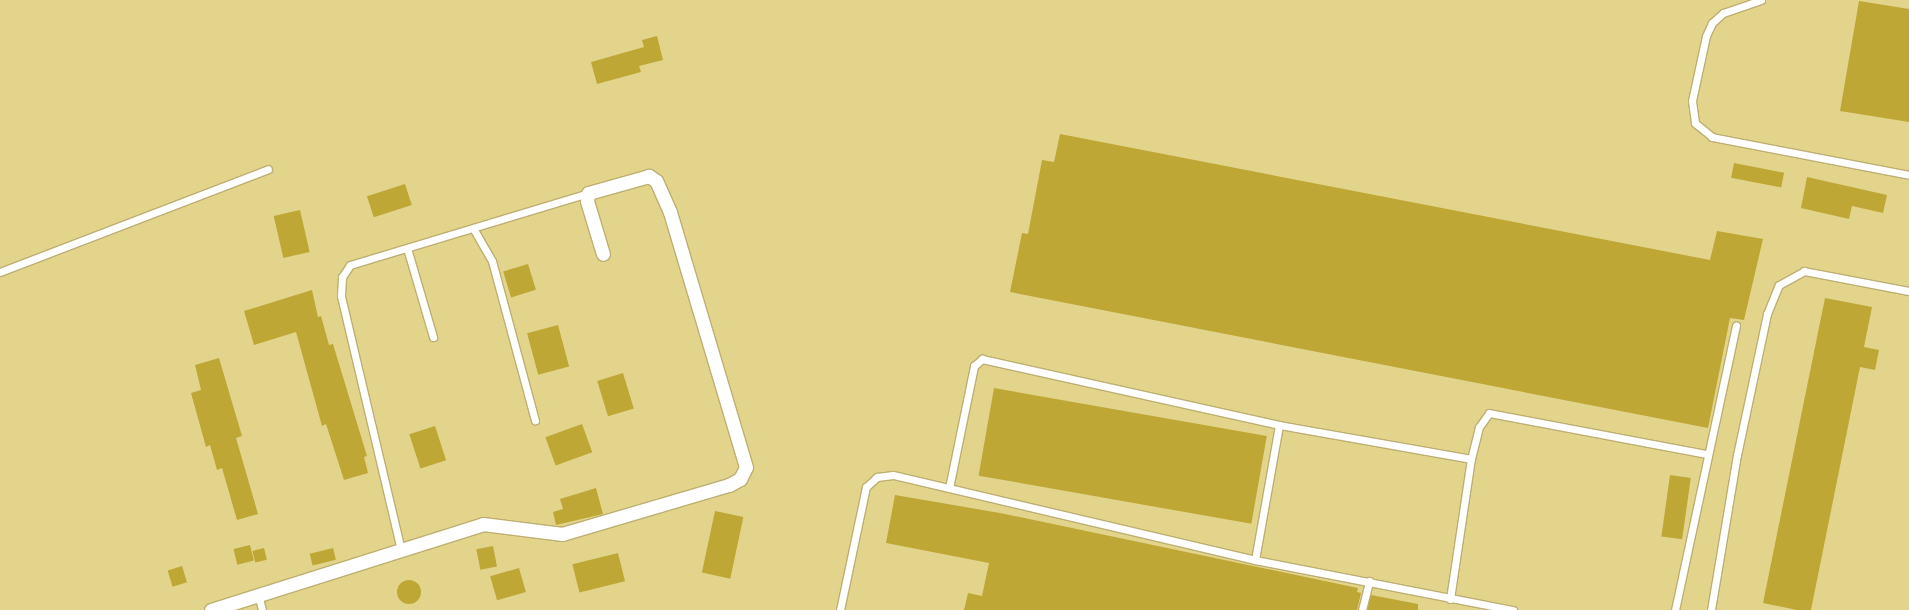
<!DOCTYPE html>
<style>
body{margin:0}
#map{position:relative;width:1909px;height:610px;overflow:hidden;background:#ebdd9e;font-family:"Exo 2",sans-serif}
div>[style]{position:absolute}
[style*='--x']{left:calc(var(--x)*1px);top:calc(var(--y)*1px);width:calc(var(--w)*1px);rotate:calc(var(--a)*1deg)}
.built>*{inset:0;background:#e3d48c;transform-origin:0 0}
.building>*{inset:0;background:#bea735;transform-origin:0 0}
.round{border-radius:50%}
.roads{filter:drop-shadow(1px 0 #bdaf71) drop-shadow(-1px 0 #bdaf71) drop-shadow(0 1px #bdaf71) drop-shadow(0 -1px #bdaf71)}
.lane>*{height:7px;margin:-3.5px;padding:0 3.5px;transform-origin:3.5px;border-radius:3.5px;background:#fff}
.street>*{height:13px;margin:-6.5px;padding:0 6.5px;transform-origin:6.5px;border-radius:6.5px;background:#fff}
span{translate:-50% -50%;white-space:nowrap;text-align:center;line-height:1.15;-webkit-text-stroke:4px #ebdd9e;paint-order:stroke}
</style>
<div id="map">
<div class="built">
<i style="left:0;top:0;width:1909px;height:610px"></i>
</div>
<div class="building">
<i style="clip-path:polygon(1859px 1px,1909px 9px,1909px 122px,1840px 111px)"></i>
<i style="clip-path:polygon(657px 36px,663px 60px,639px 66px,641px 72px,597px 84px,591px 62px,644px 47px,642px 40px)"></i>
<i style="clip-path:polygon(1060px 134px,1710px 260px,1717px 231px,1763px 239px,1744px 320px,1730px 318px,1708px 428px,1010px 292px,1022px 233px,1028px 234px,1042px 160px,1054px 162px)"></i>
<i style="left:1734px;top:163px;width:51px;height:15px;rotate:11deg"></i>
<i style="clip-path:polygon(1807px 177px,1887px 195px,1883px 213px,1852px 206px,1849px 219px,1801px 208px)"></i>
<i style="left:405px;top:184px;width:22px;height:40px;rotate:72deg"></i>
<i style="left:300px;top:210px;width:43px;height:27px;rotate:77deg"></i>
<i style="left:528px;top:264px;width:27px;height:26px;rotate:73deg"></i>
<i style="clip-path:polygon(312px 290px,318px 317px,321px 316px,329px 345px,333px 344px,367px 456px,364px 457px,368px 473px,344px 480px,326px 424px,322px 426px,296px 332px,254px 345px,244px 311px)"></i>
<i style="clip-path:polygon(1825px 298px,1872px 307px,1864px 347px,1879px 350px,1875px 370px,1860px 367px,1811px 610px,1797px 610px,1763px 603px)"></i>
<i style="left:558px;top:325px;width:43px;height:32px;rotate:75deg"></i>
<i style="clip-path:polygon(219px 358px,242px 436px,236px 438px,258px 514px,237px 520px,222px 468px,217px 470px,210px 445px,206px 447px,191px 393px,201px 390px,195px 365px)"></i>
<i style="left:623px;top:373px;width:37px;height:27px;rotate:73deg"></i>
<i style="left:994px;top:388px;width:277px;height:89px;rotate:10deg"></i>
<i style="left:582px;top:424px;width:30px;height:39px;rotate:70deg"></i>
<i style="left:435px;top:426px;width:36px;height:27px;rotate:72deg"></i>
<i style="left:1670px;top:475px;width:21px;height:62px;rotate:8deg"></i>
<i style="clip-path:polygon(596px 488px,603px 514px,556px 525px,553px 512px,563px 509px,560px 499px)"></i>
<i style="clip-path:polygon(895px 495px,1000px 513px,1358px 588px,1357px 592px,1361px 593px,1357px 610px,964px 610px,968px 593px,982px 596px,989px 563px,886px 543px)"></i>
<i style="left:715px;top:511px;width:29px;height:63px;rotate:12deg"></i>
<i style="left:250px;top:545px;width:16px;height:17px;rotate:76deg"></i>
<i style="left:493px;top:546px;width:21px;height:17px;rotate:79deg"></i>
<i style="left:264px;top:548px;width:12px;height:12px;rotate:76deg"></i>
<i style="left:333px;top:548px;width:12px;height:24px;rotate:76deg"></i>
<i style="left:618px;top:553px;width:29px;height:47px;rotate:76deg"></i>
<i style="left:182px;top:566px;width:17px;height:15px;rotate:73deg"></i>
<i style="left:519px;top:568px;width:25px;height:30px;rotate:74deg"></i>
<i class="round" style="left:397px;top:580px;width:24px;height:24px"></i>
<i style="clip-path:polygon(1371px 595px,1418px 604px,1418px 610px,1367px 610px)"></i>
</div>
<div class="roads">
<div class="lane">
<i style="--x:1761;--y:0;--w:40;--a:161.1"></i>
<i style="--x:1723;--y:13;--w:15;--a:138"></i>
<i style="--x:1712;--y:23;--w:14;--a:115"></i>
<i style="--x:1706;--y:36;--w:66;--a:102.2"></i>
<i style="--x:1692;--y:101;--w:22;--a:82"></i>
<i style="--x:1695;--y:123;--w:22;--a:39"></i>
<i style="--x:1712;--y:137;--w:201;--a:10.9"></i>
<i style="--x:473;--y:228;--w:38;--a:60"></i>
<i style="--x:492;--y:261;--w:165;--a:74.9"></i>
<i style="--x:407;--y:248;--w:93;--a:73.7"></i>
<i style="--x:0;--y:272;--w:287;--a:-21"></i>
<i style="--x:949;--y:488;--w:125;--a:-78.4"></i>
<i style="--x:974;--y:366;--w:11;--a:-41"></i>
<i style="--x:982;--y:359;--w:304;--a:12.5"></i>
<i style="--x:1279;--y:425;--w:195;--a:10"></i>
<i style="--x:401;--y:550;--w:261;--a:-103.3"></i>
<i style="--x:341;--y:296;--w:19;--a:-87"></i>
<i style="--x:342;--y:277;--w:14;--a:-56"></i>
<i style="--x:350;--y:265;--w:249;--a:-16.8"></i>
<i style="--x:1255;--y:560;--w:137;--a:-79.9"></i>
<i style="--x:258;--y:594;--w:16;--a:76"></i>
<i style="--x:1450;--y:599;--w:142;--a:-81.5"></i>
<i style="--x:1471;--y:459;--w:33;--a:-76"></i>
<i style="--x:1479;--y:427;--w:17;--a:-54"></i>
<i style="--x:1489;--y:413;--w:221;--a:10.7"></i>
<i style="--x:840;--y:610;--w:126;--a:-78.1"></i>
<i style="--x:866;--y:487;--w:15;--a:-42"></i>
<i style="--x:877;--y:477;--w:16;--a:-7"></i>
<i style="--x:893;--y:475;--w:372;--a:13.2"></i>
<i style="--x:1255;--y:560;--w:263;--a:11"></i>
<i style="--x:1362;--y:610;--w:30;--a:-76"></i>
<i style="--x:1675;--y:610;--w:291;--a:-77.9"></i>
<i style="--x:1711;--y:610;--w:157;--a:-80.5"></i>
<i style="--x:1737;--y:455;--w:144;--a:-78"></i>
<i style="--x:1767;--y:314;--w:31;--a:-68"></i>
<i style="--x:1779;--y:285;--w:29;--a:-29"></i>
<i style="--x:1804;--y:271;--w:107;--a:10.8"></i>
</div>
<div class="street">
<i style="--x:211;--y:610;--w:285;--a:-17.5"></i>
<i style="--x:483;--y:524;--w:80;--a:7.2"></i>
<i style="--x:562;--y:534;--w:174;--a:-16.4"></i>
<i style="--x:729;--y:485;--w:13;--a:-29"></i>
<i style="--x:740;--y:479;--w:13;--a:-63"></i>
<i style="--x:746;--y:467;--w:266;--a:-106.6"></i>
<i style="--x:670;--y:212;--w:34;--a:-114"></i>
<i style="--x:656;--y:181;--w:9;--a:-144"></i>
<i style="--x:649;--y:176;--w:63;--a:164.4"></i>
<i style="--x:588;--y:193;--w:8;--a:97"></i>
<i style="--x:587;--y:201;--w:55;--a:73.2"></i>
</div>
</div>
</div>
